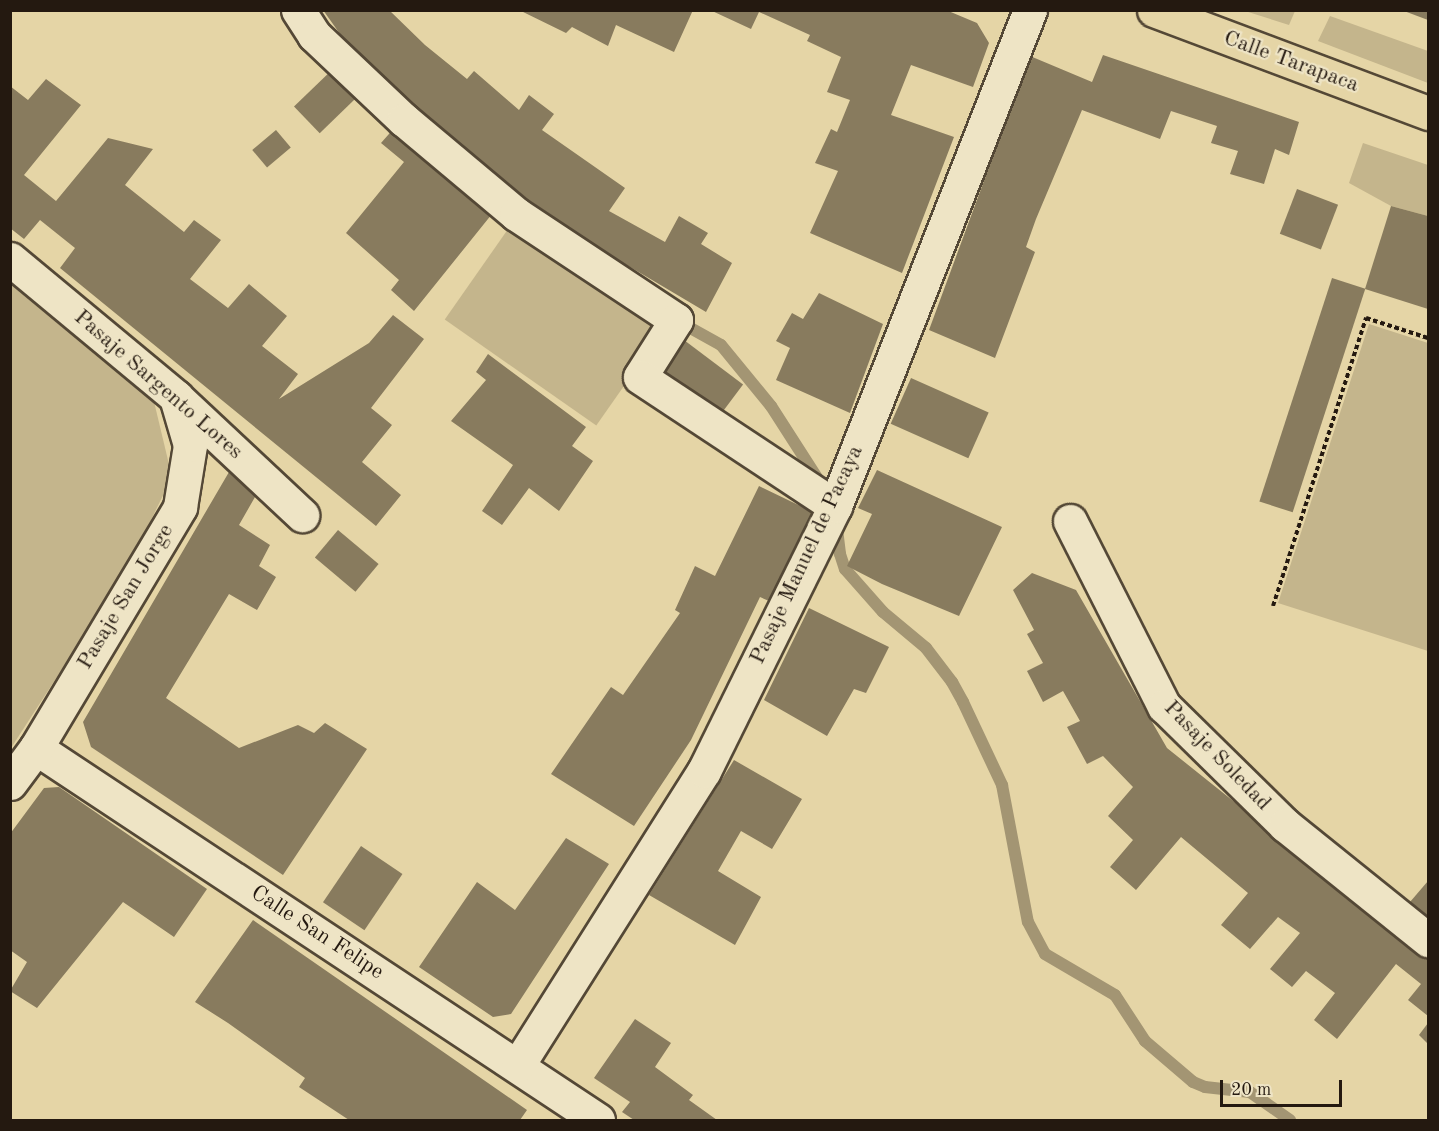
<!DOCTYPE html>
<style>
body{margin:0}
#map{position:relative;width:1439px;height:1131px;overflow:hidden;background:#e5d5a6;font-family:"Old Standard TT",serif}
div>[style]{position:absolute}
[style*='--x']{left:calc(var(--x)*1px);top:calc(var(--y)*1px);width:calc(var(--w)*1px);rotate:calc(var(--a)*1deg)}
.green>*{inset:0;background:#c4b58c;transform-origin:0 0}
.stream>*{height:12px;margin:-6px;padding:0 6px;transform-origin:6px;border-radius:6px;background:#a39573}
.building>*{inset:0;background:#887b5e;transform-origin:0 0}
.path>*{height:4px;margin-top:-2px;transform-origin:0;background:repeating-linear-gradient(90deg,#241910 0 4.5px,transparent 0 7.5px)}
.roads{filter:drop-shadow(2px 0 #544836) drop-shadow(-2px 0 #544836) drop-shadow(0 2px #544836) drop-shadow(0 -2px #544836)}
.street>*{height:33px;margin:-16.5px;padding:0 16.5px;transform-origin:16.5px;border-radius:16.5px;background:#eee4c5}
.primary>*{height:33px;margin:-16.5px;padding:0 16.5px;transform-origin:16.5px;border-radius:16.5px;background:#e5d5a6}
span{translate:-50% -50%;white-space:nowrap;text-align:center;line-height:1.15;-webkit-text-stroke:4.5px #eee4c5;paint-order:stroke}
.street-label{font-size:22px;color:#241910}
.frame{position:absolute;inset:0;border:12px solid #241910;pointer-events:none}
.scale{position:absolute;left:1220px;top:1080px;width:122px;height:27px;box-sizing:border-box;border:3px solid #241910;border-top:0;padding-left:8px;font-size:18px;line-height:21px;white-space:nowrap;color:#241910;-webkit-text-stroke:4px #eee4c5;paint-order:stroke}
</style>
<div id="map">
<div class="green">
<i style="clip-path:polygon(1245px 11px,1295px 10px,1295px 11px,1289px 25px)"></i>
<i style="clip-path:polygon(1330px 16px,1428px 51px,1428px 83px,1318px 41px)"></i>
<i style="clip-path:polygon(1363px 143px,1428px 165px,1428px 216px,1391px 206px,1349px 183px)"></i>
<i style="left:513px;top:222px;width:185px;height:119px;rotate:35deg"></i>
<i style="clip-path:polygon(11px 274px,151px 389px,172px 477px,128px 567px,11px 748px)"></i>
<i style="clip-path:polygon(1369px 324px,1428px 343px,1428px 651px,1278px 603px)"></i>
</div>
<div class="stream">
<i style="--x:676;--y:320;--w:51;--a:29.1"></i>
<i style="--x:721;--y:345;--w:79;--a:50.7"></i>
<i style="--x:771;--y:406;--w:93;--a:57.3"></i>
<i style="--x:836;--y:521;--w:33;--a:83"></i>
<i style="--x:840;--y:554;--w:16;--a:72"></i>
<i style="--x:845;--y:569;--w:57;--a:48.5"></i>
<i style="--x:883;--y:612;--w:56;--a:39.9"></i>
<i style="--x:926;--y:648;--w:43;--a:52.6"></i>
<i style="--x:952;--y:682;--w:23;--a:61"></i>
<i style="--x:963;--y:702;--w:92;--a:64.8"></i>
<i style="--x:1002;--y:785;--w:139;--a:79.3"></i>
<i style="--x:1028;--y:922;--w:36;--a:62"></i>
<i style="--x:1045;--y:954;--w:81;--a:30.4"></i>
<i style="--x:1115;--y:995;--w:55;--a:56.9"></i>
<i style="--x:1145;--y:1041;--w:63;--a:40.5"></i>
<i style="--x:1193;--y:1082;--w:13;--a:23"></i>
<i style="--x:1205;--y:1087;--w:45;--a:6.3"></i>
<i style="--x:1250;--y:1092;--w:49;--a:35"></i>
</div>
<div class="building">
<i style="clip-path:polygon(323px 10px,389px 10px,425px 45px,467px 79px,474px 71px,519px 110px,529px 95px,554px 114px,542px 130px,625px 188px,609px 211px,665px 242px,679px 216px,708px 233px,701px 244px,732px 263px,706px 312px,615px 258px,533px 203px,456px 145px,389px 87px,345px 41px)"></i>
<i style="clip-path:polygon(519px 10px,693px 10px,674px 52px,616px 25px,608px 46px,572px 27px,566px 33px)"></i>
<i style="clip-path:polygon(710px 10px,946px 10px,977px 23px,989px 43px,973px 87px,911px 65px,891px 115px,954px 137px,902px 273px,810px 233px,838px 171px,815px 163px,831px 129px,837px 132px,850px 100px,827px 92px,841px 57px,807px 41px,810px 35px,759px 12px,751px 29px)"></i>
<i style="clip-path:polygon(1404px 10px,1428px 10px,1428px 20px,1404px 11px)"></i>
<i style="clip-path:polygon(1103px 55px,1299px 122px,1289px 155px,1275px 149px,1264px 184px,1230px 174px,1238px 151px,1211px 143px,1217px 126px,1171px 111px,1160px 139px,1082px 110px,1036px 219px,1026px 247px,1035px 252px,995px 358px,929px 330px,1030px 56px,1092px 82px)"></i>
<i style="left:335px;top:67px;width:37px;height:57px;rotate:46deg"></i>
<i style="clip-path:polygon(46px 79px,81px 105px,24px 175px,56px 201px,108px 138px,153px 149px,125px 185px,184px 232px,194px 220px,221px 240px,190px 279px,228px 308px,249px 284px,287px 316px,262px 346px,298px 374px,279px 399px,369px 343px,393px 315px,424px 339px,371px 408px,392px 425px,362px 462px,401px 495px,376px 526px,60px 268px,75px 248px,40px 220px,24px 239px,10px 228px,10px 86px,28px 100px)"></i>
<i style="clip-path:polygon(396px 126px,496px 209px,414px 311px,391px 290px,399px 280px,346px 233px,404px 162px,381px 143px)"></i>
<i style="left:276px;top:130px;width:23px;height:31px;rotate:50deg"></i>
<i style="left:1297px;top:189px;width:44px;height:48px;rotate:21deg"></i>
<i style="clip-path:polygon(1391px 206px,1428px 216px,1428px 309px,1365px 289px)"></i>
<i style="left:1332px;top:278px;width:35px;height:235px;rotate:18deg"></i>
<i style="clip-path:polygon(819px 293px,883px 324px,850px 413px,776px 380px,790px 348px,776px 341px,792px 313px,803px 319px)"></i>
<i style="left:680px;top:337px;width:79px;height:43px;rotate:37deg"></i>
<i style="clip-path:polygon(488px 354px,586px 427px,572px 446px,593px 461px,559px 511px,529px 488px,502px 525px,482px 511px,513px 465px,451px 421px,486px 380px,476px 372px)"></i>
<i style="left:911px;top:378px;width:85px;height:50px;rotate:24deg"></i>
<i style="clip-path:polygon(877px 470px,1002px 527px,959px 616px,882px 584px,847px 566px,872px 514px,858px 508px)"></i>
<i style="clip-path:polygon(229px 472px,259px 490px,239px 525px,270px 545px,259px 566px,276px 577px,257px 610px,229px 594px,166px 698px,239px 748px,298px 725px,314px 733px,325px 723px,367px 749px,283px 875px,91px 747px,83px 722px)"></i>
<i style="clip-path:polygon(759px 486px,815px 513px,776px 604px,760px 597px,691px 740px,634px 826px,551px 774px,611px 687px,623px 695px,680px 613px,675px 610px,695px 566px,715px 576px)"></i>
<i style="left:338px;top:530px;width:53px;height:36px;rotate:40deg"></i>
<i style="clip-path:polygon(1032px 573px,1076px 590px,1167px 748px,1428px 957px,1428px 1016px,1408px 1000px,1421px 984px,1396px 964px,1337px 1039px,1314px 1020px,1335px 993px,1306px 971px,1292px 987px,1270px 969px,1300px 933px,1278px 917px,1250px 949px,1221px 925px,1248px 893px,1181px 837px,1136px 890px,1110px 867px,1133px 840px,1108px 816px,1133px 787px,1103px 756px,1087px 764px,1067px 727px,1080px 721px,1063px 691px,1043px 702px,1027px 671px,1043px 663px,1027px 634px,1034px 630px,1013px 590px)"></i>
<i style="clip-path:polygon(809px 608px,889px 647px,866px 693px,854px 689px,827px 736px,764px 700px)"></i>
<i style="clip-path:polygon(734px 760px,802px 799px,772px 849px,741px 831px,718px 871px,761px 897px,735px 945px,649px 895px)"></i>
<i style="clip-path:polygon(59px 787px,207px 889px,174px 937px,123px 902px,37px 1008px,10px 991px,27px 962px,10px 950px,10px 834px,44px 788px)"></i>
<i style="clip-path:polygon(566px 838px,609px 864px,511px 1014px,493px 1017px,419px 967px,477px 882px,515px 910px)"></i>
<i style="left:361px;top:846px;width:50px;height:68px;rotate:34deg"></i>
<i style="clip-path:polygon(1428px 881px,1428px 916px,1410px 902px)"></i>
<i style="clip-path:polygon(253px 920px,527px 1110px,520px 1120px,349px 1120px,299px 1087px,305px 1078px,228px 1023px,195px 1002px)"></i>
<i style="clip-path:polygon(635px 1019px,671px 1043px,655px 1067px,693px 1095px,689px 1100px,717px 1120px,634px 1120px,622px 1112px,630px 1102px,594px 1078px)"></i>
<i style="clip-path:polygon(1428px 1023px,1428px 1044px,1419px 1035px)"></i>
</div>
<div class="path">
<i style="--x:1273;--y:606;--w:303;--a:-72.1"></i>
<i style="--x:1366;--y:318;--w:65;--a:17.9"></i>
</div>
<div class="roads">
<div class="street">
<i style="--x:298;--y:10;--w:30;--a:57"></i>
<i style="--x:314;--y:35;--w:124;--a:43.4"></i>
<i style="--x:404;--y:120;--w:146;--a:40"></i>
<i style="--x:516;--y:214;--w:192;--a:33.5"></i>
<i style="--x:676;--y:320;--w:67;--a:122.3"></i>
<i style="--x:640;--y:377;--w:234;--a:33.5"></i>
<i style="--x:10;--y:259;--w:216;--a:39.7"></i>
<i style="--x:176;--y:397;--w:173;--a:43.1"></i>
<i style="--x:1070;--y:521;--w:208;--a:63.1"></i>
<i style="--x:1164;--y:706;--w:170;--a:44.5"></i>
<i style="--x:1285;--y:825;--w:184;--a:38.8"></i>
<i style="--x:36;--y:748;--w:674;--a:33.5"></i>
<i style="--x:10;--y:783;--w:44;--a:-53.4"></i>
<i style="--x:36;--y:748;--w:281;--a:-59.1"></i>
<i style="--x:180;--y:507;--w:63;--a:-80.8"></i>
<i style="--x:190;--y:445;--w:50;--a:-106.3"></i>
<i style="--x:518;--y:1065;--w:348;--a:-57.7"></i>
<i style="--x:704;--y:771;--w:296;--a:-63.7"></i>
<i style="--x:835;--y:506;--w:533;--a:-68.54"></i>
</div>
<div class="primary">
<i style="--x:1154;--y:10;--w:293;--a:20.6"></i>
</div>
</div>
<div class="street-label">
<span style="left:1291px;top:62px;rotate:20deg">Calle Tarapaca</span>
<span style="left:158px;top:385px;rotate:41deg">Pasaje Sargento Lores</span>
<span style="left:807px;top:555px;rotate:-65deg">Pasaje Manuel de Pacaya</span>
<span style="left:126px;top:597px;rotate:-59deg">Pasaje San Jorge</span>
<span style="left:1217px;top:756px;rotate:46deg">Pasaje Soledad</span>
<span style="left:317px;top:933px;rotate:33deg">Calle San Felipe</span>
</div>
<div class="frame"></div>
<div class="scale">20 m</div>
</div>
